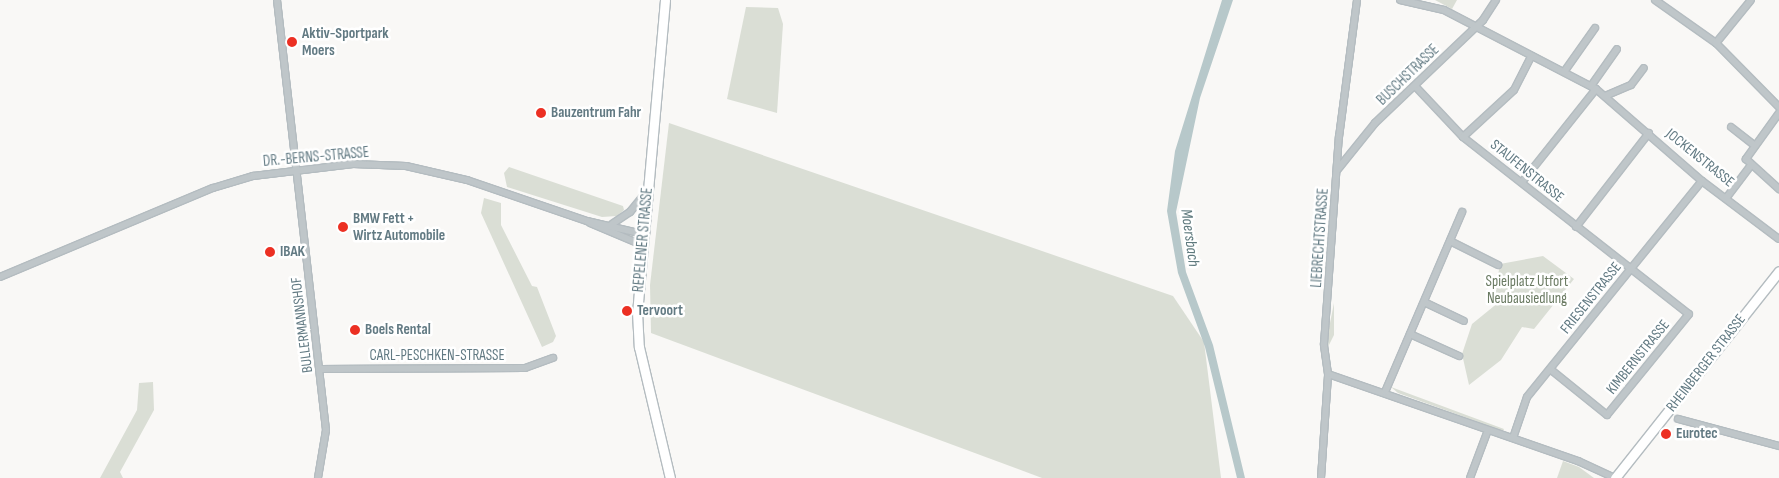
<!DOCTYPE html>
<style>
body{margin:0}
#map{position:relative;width:1779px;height:478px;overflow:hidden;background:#f9f8f6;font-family:"Sofia Sans Condensed",sans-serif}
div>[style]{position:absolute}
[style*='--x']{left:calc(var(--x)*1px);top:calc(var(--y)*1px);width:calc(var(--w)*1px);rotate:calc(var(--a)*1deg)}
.green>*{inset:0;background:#daded5}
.water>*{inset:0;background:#b7c8ca}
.roads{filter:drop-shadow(1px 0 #b4bcc0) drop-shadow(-1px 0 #b4bcc0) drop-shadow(0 1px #b4bcc0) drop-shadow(0 -1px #b4bcc0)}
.minor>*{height:6px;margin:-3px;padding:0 3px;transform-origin:3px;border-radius:3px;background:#bfc6c9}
.secondary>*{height:9px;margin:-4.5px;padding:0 4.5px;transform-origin:4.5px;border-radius:4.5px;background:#fff}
.dots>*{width:14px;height:14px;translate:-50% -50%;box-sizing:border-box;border:2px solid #fff;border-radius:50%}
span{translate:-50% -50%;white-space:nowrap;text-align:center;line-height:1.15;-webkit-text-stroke:5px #fff;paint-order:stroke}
.poi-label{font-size:15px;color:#627a83;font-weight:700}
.left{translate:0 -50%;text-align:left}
.street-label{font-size:15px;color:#627a83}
.park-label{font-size:15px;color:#6a7a62}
.water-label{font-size:16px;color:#5e797d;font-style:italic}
</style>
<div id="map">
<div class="green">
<i style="clip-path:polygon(1435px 0,1457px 0,1452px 9px)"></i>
<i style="clip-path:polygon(746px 7px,778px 8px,783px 24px,777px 113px,727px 99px)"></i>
<i style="clip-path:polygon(669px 123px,1173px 296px,1204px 342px,1221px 478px,1042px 478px,651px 333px,650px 285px)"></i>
<i style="clip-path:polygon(509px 167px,623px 206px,624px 210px,617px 216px,602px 217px,507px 187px,504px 173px)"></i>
<i style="clip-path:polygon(484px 198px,501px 203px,501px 225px,532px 286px,537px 287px,556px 336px,553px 342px,542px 347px,481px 213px)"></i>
<i style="clip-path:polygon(1543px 256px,1574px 279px,1534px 329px,1522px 327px,1501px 360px,1469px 385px,1462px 354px,1472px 324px,1499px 302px,1495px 292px,1500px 264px)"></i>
<i style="clip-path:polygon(1334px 303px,1334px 335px,1328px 347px,1329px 328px)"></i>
<i style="clip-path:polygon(153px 382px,154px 410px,120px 472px,123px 478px,100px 478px,137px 410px,139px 383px)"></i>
<i style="clip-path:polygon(1391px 387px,1504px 429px,1503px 431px,1398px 393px)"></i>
<i style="clip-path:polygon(1563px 461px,1579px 467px,1594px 478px,1557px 478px)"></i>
</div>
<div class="water">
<i style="clip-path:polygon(1222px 0,1233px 0,1200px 98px,1176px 212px,1186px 272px,1213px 345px,1245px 478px,1237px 478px,1205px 347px,1178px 273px,1167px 211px,1175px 151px)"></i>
</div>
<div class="roads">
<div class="minor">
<i style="--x:277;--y:0;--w:433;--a:83.5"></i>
<i style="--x:326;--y:430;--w:49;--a:99.5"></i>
<i style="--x:1400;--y:0;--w:45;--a:12.8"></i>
<i style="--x:1444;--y:10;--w:171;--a:27.5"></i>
<i style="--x:1596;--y:89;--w:140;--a:41"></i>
<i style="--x:1702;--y:181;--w:96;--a:37"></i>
<i style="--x:1655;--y:0;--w:75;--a:35.2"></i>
<i style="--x:1716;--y:43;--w:90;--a:45.5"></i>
<i style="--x:1716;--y:43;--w:55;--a:-50.9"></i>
<i style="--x:1564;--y:72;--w:54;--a:-54.8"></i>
<i style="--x:1415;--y:86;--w:70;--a:46.7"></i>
<i style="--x:1463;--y:137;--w:287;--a:38.1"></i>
<i style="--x:1689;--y:314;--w:130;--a:129.1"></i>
<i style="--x:1607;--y:415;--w:73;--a:-141.1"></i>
<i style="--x:1591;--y:86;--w:45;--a:-54.9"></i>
<i style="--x:1605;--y:96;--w:28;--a:-23"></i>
<i style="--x:1631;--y:85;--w:21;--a:-53"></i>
<i style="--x:1779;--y:113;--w:57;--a:125.7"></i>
<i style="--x:1746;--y:159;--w:45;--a:42.3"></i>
<i style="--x:1731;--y:127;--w:29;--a:38"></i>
<i style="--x:1463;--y:137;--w:69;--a:-42.7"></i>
<i style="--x:1514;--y:90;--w:37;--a:-63"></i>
<i style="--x:1338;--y:169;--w:59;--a:-51.2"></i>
<i style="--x:1375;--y:123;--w:149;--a:-43.6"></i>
<i style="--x:1483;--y:20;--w:24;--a:-57"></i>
<i style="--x:1522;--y:182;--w:119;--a:-51.5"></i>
<i style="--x:1727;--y:197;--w:39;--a:-53"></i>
<i style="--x:590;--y:223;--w:56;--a:22.9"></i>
<i style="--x:612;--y:224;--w:22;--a:-34"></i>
<i style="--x:630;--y:212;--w:27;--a:-51"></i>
<i style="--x:1576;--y:227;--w:119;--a:-52.2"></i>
<i style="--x:1450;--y:241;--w:54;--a:26.6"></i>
<i style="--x:0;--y:277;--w:231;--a:-22.7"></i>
<i style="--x:213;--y:188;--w:42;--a:-16.7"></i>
<i style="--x:253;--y:176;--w:101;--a:-6.8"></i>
<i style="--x:353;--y:164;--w:53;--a:2.2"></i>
<i style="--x:406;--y:166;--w:63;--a:12.9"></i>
<i style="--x:467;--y:180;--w:127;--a:18.9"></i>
<i style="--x:587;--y:221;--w:57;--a:13.1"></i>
<i style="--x:1424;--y:302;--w:44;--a:25.4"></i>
<i style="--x:1410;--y:334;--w:54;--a:24.2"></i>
<i style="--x:319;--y:369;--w:206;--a:-0.3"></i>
<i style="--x:525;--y:368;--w:30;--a:-20"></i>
<i style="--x:1328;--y:374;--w:265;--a:19.2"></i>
<i style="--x:1578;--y:461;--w:41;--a:24.7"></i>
<i style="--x:1385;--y:392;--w:196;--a:-66.8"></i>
<i style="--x:1678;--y:419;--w:105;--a:15"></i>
<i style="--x:1513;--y:438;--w:43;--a:-71.1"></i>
<i style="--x:1527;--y:397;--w:278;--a:-51"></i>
<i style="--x:1321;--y:478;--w:104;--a:-86.1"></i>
<i style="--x:1328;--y:374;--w:30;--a:-98"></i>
<i style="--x:1324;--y:344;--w:208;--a:-85.9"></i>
<i style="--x:1339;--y:137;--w:138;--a:-82.5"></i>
<i style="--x:1470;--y:478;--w:51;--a:-69.4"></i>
</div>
<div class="secondary">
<i style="--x:665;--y:0;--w:313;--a:95.1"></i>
<i style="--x:637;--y:312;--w:35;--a:87"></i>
<i style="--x:639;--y:347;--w:135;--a:76.7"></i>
<i style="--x:1615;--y:478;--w:264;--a:-51.6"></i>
</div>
</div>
<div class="dots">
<i style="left:292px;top:42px;background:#ec3023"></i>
<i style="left:541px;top:113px;background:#ec3023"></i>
<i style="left:343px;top:227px;background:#ec3023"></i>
<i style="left:270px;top:252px;background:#ec3023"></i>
<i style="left:627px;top:311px;background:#ec3023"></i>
<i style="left:355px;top:330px;background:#ec3023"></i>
<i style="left:1666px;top:434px;background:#ec3023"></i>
</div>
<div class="poi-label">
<span class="left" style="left:302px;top:42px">Aktiv-Sportpark<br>Moers</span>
<span class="left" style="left:551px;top:113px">Bauzentrum Fahr</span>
<span class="left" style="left:353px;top:227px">BMW Fett +<br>Wirtz Automobile</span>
<span class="left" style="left:280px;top:252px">IBAK</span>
<span class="left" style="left:637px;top:311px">Tervoort</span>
<span class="left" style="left:365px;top:330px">Boels Rental</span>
<span class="left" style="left:1676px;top:434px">Eurotec</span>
</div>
<div class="street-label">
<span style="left:1408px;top:75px;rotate:-44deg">BUSCHSTRASSE</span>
<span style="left:316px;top:157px;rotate:-5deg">DR.-BERNS-STRASSE</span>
<span style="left:1700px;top:158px;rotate:39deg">JOCKENSTRASSE</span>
<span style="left:1527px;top:171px;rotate:39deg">STAUFENSTRASSE</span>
<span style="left:1320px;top:238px;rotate:-86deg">LIEBRECHTSTRASSE</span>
<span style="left:643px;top:240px;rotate:-85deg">REPELENER STRASSE</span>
<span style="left:1591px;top:298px;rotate:-51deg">FRIESENSTRASSE</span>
<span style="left:302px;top:325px;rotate:-97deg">BULLERMANNSHOF</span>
<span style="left:437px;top:356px">CARL-PESCHKEN-STRASSE</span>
<span style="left:1638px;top:357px;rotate:-51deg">KIMBERNSTRASSE</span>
<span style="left:1706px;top:363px;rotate:-52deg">RHEINBERGER STRASSE</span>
</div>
<div class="park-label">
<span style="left:1527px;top:290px">Spielplatz Utfort<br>Neubausiedlung</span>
</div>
<div class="water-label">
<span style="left:1189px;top:238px;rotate:82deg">Moersbach</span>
</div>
</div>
